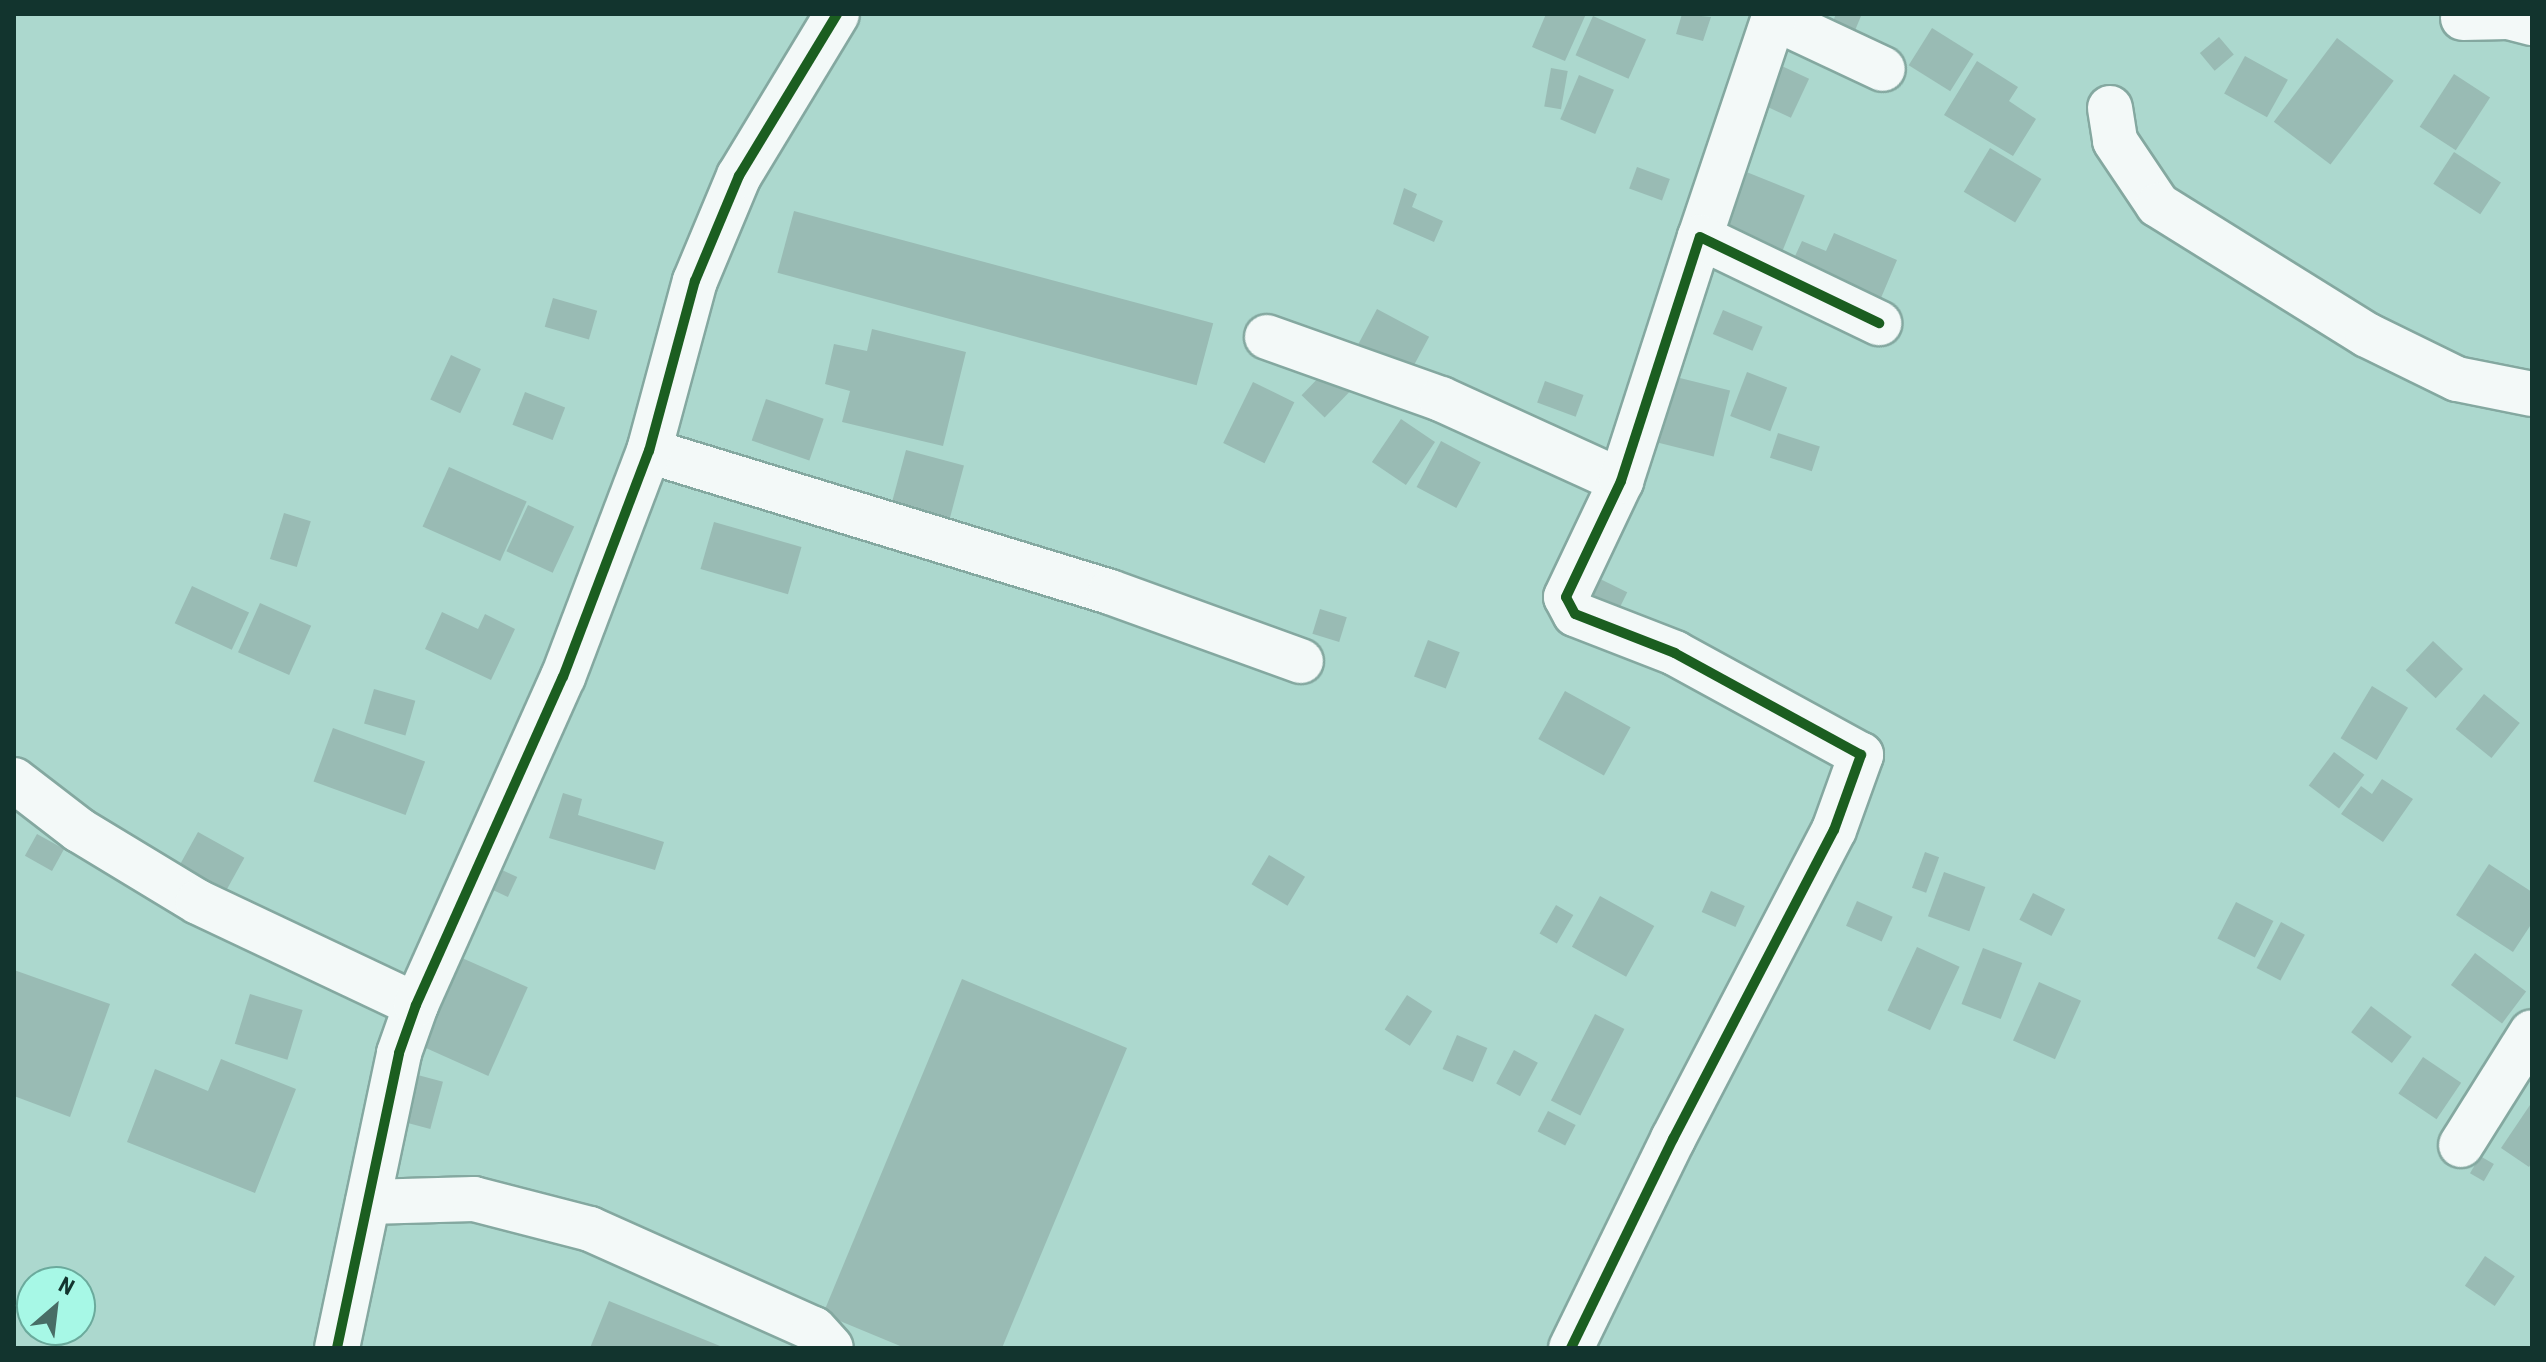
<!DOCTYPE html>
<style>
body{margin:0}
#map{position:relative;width:2546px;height:1362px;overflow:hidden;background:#acd8ce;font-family:"Roboto Condensed",sans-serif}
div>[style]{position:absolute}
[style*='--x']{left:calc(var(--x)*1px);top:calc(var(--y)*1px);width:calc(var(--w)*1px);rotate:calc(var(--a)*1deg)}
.building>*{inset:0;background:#99bbb4;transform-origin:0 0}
.roads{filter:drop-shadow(2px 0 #84a8a0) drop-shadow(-2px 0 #84a8a0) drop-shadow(0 2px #84a8a0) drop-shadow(0 -2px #84a8a0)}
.minor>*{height:44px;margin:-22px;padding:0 22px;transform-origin:22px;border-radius:22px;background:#f3f9f8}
.cycleway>*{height:10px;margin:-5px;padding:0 5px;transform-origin:5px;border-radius:5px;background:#1b5e20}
span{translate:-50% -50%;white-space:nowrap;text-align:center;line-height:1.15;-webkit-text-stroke:7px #a7f8e6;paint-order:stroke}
.frame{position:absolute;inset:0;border:16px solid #12342e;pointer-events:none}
.north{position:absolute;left:16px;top:1266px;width:80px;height:80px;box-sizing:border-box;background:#a7f8e6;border:2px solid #6baa9c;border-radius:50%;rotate:28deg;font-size:22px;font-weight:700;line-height:32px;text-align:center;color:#12342e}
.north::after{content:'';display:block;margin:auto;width:28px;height:36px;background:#486d66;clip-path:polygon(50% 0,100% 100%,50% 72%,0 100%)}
</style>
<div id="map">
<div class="building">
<i style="clip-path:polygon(1546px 14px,1586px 14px,1565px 61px,1532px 47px)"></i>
<i style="clip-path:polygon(1682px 14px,1711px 17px,1703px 41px,1676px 34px)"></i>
<i style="clip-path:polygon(1836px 14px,1861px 16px,1849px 45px,1827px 36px)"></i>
<i style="left:1593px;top:16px;width:58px;height:43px;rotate:24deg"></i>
<i style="left:1932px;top:28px;width:49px;height:44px;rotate:32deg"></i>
<i style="left:2219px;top:37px;width:23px;height:25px;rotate:50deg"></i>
<i style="left:2337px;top:38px;width:71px;height:105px;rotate:37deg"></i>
<i style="left:2245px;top:56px;width:49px;height:43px;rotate:29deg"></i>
<i style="left:1771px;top:61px;width:42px;height:43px;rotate:25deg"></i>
<i style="clip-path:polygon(1977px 61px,2018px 87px,2009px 101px,2036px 119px,2013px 156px,1944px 115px)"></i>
<i style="left:1551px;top:68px;width:17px;height:39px;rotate:10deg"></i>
<i style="left:2454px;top:74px;width:43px;height:63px;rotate:33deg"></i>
<i style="left:1579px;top:75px;width:38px;height:48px;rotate:23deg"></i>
<i style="left:1990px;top:148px;width:60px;height:51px;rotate:31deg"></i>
<i style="left:2454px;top:152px;width:56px;height:38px;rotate:33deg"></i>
<i style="left:1637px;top:167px;width:35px;height:23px;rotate:20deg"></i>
<i style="left:1739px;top:169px;width:71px;height:68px;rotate:22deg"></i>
<i style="clip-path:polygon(1404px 188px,1417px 194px,1412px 207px,1443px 221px,1434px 242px,1393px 224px)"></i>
<i style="left:794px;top:211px;width:434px;height:64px;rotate:15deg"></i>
<i style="clip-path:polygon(1834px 233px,1897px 260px,1878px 305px,1790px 267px,1802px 241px,1826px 251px)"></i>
<i style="left:553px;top:298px;width:46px;height:30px;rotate:16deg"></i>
<i style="left:1377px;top:309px;width:59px;height:51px;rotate:28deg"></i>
<i style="left:1723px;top:310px;width:43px;height:26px;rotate:23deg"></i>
<i style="clip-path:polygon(872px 329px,966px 352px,943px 446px,842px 422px,850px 391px,825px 384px,834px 344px,867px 351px)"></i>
<i style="left:451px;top:355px;width:33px;height:49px;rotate:25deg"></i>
<i style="left:1328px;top:368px;width:32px;height:38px;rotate:44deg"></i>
<i style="left:1747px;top:372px;width:43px;height:47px;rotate:21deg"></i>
<i style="left:1668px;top:375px;width:64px;height:68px;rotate:14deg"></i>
<i style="left:1545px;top:381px;width:41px;height:23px;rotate:20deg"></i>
<i style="left:1253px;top:382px;width:46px;height:68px;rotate:26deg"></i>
<i style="left:525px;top:392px;width:43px;height:35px;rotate:21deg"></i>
<i style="left:766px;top:399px;width:61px;height:44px;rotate:19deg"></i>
<i style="left:1401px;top:419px;width:41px;height:52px;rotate:34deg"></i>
<i style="left:1778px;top:433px;width:44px;height:26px;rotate:18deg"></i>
<i style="left:1441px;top:441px;width:45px;height:52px;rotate:28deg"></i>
<i style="left:906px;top:450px;width:60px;height:63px;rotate:15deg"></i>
<i style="left:449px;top:467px;width:85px;height:65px;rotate:24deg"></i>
<i style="left:528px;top:505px;width:51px;height:51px;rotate:25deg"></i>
<i style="left:284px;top:513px;width:28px;height:48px;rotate:17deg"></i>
<i style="left:714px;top:522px;width:91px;height:49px;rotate:16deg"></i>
<i style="left:1594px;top:576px;width:37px;height:30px;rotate:26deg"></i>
<i style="left:192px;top:586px;width:63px;height:41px;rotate:25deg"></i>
<i style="left:260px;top:603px;width:56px;height:54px;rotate:24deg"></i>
<i style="left:1320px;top:609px;width:28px;height:26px;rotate:17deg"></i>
<i style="clip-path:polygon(442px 612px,478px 629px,485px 614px,515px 629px,491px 680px,425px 649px)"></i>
<i style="left:1428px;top:640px;width:34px;height:39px;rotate:21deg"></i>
<i style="left:2433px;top:641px;width:41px;height:40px;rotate:43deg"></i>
<i style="left:2372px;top:686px;width:42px;height:61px;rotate:31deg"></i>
<i style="left:374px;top:689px;width:43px;height:36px;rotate:16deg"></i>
<i style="left:1565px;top:691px;width:75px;height:55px;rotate:29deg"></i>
<i style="left:2484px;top:694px;width:46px;height:45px;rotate:39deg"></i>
<i style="left:333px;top:728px;width:98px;height:57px;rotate:20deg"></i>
<i style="left:2334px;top:752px;width:38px;height:42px;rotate:37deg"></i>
<i style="clip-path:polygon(2382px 779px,2413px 799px,2383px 842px,2341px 814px,2361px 786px,2372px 794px)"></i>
<i style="clip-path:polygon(563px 793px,582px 799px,578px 815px,664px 842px,655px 870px,549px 838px)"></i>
<i style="left:198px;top:832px;width:53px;height:48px;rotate:29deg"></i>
<i style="left:37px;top:834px;width:31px;height:25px;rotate:29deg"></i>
<i style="left:1925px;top:852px;width:15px;height:38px;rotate:20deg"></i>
<i style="left:1269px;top:855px;width:42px;height:34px;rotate:31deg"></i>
<i style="clip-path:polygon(2489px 864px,2532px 892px,2532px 923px,2513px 952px,2456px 915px)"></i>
<i style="left:500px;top:869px;width:19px;height:22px;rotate:25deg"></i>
<i style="left:1944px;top:872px;width:44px;height:47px;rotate:20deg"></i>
<i style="left:1711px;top:891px;width:37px;height:23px;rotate:24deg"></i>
<i style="left:2033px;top:893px;width:36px;height:30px;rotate:27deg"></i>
<i style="left:1600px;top:896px;width:62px;height:58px;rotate:29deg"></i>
<i style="left:1857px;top:901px;width:39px;height:27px;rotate:24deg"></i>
<i style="left:2236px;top:902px;width:42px;height:41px;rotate:27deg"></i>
<i style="left:1556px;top:905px;width:20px;height:33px;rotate:30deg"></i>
<i style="left:2281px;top:922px;width:27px;height:52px;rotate:28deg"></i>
<i style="left:1917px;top:947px;width:47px;height:70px;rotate:25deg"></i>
<i style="left:1983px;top:948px;width:42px;height:60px;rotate:21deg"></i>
<i style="left:2475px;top:953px;width:64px;height:40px;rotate:37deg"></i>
<i style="left:462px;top:958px;width:72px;height:97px;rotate:24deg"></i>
<i style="clip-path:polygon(14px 970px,110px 1004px,70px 1117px,14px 1096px)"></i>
<i style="clip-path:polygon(962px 979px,1127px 1048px,1002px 1348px,905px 1348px,823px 1314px)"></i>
<i style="left:2039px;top:982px;width:46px;height:64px;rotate:24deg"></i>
<i style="left:250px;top:994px;width:55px;height:52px;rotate:17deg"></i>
<i style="left:1407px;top:995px;width:30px;height:41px;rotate:33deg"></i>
<i style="left:2371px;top:1006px;width:51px;height:33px;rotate:37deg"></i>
<i style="left:1595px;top:1014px;width:33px;height:97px;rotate:27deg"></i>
<i style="left:1457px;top:1035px;width:33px;height:37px;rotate:23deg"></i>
<i style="left:1514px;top:1050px;width:27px;height:38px;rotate:28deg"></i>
<i style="left:2423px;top:1057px;width:46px;height:44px;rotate:34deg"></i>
<i style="clip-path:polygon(221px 1059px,296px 1089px,255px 1193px,127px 1142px,155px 1069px,208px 1091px)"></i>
<i style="left:414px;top:1074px;width:30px;height:49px;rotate:15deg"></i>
<i style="clip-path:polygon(2530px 1105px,2532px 1162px,2529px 1167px,2501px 1148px)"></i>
<i style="left:1548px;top:1111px;width:31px;height:23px;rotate:27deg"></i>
<i style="left:2480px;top:1156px;width:16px;height:20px;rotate:30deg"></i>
<i style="left:2485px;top:1256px;width:36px;height:36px;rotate:34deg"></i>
<i style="clip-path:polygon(609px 1301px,725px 1348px,590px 1348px)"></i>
</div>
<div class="roads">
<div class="minor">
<i style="--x:1774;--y:18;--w:120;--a:25.1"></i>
<i style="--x:2463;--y:18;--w:45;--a:-1.3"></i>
<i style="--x:2508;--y:17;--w:25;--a:14"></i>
<i style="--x:2110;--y:108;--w:33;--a:81"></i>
<i style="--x:2115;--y:141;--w:77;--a:56.1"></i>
<i style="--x:2158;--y:205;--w:246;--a:31.9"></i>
<i style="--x:2367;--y:335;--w:100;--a:26.1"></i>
<i style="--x:2457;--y:379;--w:76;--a:11.3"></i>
<i style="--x:1700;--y:237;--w:235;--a:-71.4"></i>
<i style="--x:1267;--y:337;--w:185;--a:19.6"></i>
<i style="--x:1441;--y:399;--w:198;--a:24.5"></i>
<i style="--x:649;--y:451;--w:482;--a:17"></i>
<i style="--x:1110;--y:592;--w:203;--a:19.9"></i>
<i style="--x:14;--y:780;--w:82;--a:37.6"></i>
<i style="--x:79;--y:830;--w:139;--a:31.2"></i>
<i style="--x:198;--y:902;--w:241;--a:25.3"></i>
<i style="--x:2461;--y:1145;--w:133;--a:-57.9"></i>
<i style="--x:368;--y:1202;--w:106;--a:-1.6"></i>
<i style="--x:474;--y:1199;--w:120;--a:14.5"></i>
<i style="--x:590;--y:1229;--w:245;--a:24.1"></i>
<i style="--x:814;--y:1329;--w:25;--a:48"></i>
<i style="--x:337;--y:1348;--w:301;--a:-78.1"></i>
<i style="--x:399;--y:1053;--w:51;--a:-70.5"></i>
<i style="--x:416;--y:1005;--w:359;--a:-65.9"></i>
<i style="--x:563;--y:677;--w:242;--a:-69.2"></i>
<i style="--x:649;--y:451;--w:176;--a:-74.9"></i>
<i style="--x:695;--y:281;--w:114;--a:-67.3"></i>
<i style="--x:739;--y:176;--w:189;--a:-58.8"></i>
<i style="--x:1571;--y:1348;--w:233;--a:-64"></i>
<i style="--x:1673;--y:1139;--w:348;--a:-62.5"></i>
<i style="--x:1834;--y:830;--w:80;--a:-70.2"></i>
<i style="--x:1861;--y:755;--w:212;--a:-151.3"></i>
<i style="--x:1675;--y:653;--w:107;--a:-158.7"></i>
<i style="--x:1575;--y:614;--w:19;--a:-118"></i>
<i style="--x:1566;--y:597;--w:128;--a:-64.6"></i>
<i style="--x:1621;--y:481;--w:256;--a:-72.1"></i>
<i style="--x:1700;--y:237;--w:199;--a:25.7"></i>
</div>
</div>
<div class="cycleway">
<i style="--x:337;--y:1348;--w:301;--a:-78.1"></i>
<i style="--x:399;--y:1053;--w:51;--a:-70.5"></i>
<i style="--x:416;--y:1005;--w:359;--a:-65.9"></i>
<i style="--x:563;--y:677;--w:242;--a:-69.2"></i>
<i style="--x:649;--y:451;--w:176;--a:-74.9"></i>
<i style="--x:695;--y:281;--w:114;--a:-67.3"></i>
<i style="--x:739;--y:176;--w:189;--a:-58.8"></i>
<i style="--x:1571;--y:1348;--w:233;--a:-64"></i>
<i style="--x:1673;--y:1139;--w:348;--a:-62.5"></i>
<i style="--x:1834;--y:830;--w:80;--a:-70.2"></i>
<i style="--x:1861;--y:755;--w:212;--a:-151.3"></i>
<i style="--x:1675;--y:653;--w:107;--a:-158.7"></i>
<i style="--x:1575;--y:614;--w:19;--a:-118"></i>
<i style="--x:1566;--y:597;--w:128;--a:-64.6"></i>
<i style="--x:1621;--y:481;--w:256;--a:-72.1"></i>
<i style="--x:1700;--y:237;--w:199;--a:25.7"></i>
</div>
<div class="frame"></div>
<div class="north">N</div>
</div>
